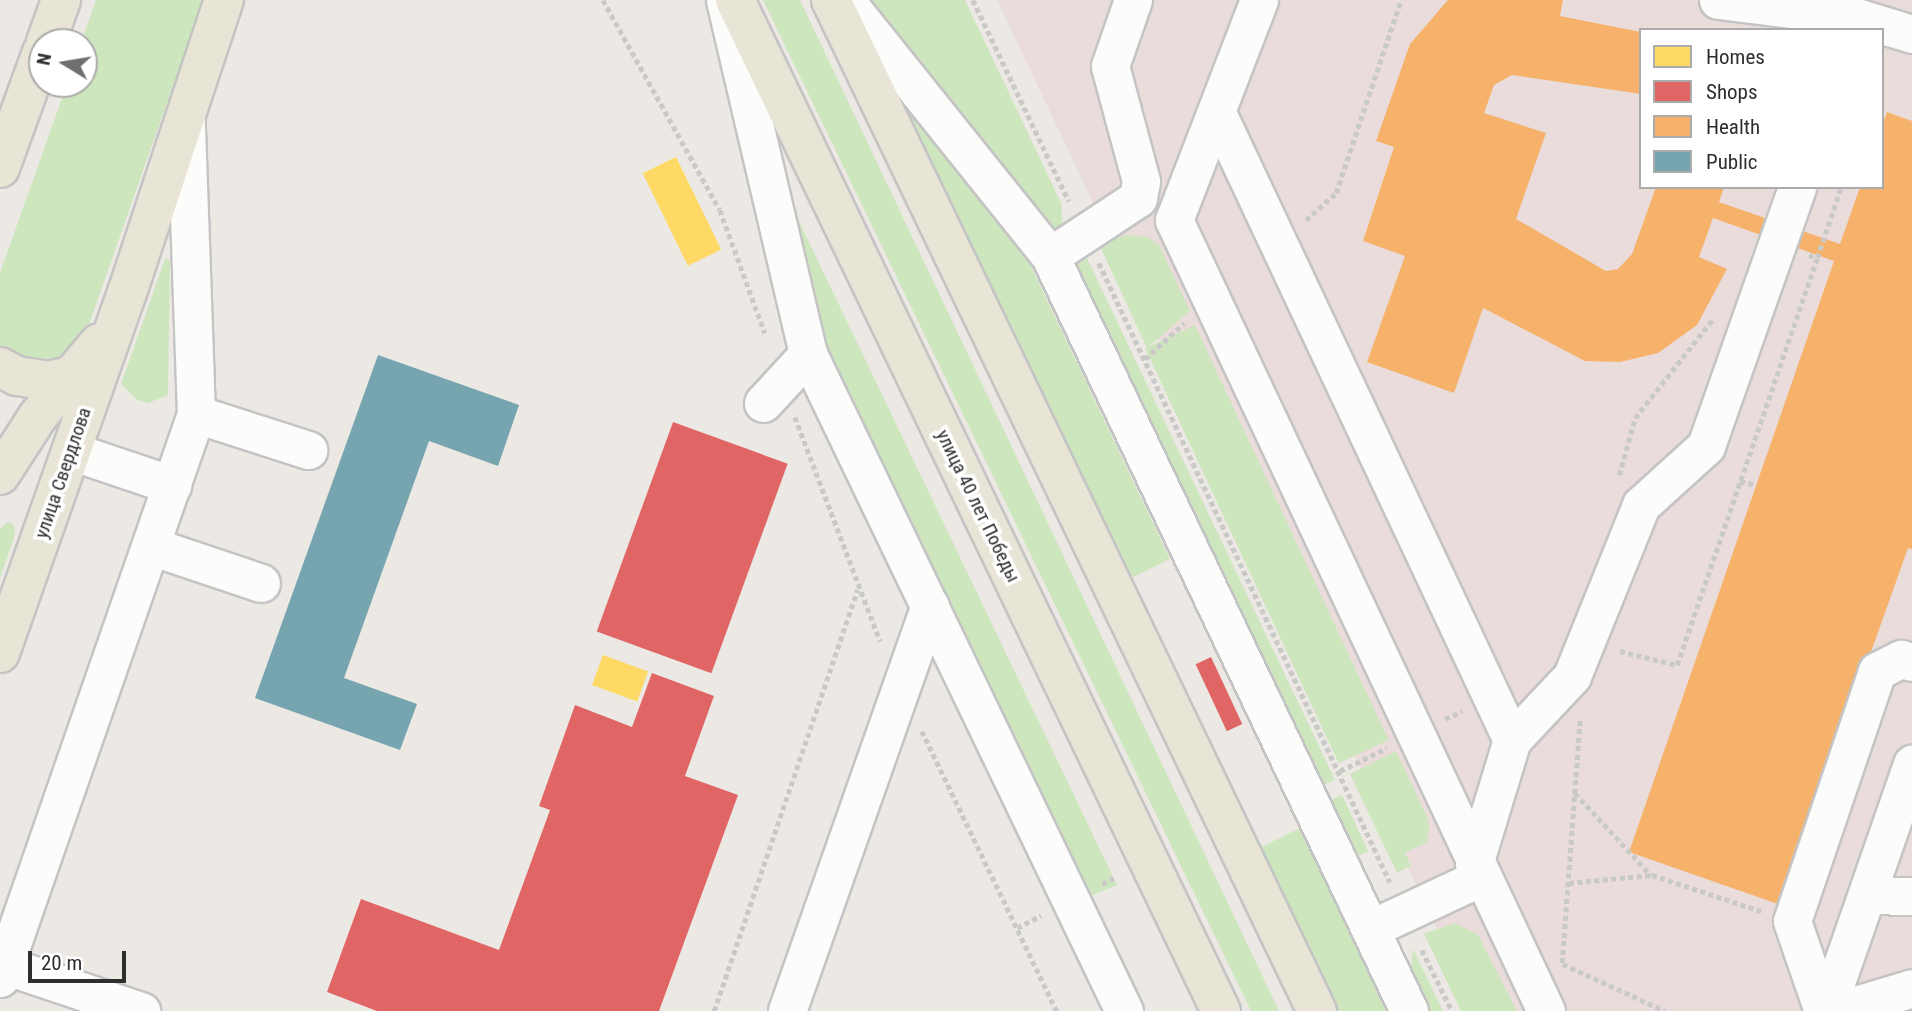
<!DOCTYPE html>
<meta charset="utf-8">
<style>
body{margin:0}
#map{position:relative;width:1912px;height:1011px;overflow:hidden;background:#ece8e4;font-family:"Roboto Condensed",sans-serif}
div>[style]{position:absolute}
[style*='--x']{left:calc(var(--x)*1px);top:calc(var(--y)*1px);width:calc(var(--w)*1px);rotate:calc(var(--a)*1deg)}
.medical>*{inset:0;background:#e9dcdb}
.green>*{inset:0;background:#cee6be;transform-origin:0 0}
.homes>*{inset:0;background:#ffd966;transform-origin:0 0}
.shops>*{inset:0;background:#e06666;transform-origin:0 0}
.health>*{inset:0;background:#f6b26b}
.public>*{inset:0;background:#76a5af}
.path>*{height:4.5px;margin-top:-2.25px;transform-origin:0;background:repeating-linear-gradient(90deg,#c9c9c8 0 5px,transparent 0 8.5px)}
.roads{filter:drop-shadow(2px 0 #c5c4c5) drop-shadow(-2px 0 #c5c4c5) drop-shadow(0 2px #c5c4c5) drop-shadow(0 -2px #c5c4c5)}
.minor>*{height:37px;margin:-18.5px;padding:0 18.5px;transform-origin:18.5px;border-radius:18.5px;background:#fcfcfb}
.major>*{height:38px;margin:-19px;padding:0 19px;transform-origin:19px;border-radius:19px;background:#e8e4d6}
span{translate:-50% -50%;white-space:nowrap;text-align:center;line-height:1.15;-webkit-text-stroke:7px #fff;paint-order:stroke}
.street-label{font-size:19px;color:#2e2e2e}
.legend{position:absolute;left:1639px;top:28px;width:245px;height:161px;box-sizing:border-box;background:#fff;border:2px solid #ababab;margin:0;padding:9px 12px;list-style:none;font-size:21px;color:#2e2e2e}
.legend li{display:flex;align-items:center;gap:14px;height:35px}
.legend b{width:35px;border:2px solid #ababab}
.north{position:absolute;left:28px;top:28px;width:70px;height:70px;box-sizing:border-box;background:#fff;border:2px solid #ababab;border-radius:50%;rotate:281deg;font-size:19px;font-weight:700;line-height:28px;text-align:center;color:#2e2e2e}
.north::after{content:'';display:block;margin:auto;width:24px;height:32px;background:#706f6e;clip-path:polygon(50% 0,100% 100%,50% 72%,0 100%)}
.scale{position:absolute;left:28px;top:951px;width:98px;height:32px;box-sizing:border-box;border:4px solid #2e2e2e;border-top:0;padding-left:9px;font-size:21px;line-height:24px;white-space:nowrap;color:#2e2e2e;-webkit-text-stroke:5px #fff;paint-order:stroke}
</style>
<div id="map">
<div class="medical">
<i style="clip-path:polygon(evenodd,997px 0,1912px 0,1912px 1011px,1476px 1011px,997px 0,1641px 30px,1882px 30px,1882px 187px,1641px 187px,1641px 30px)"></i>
</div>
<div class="green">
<i style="clip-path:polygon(96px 0,203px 0,79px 353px,49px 369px,0 353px,0 273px,67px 84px,84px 84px,81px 42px)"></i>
<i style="clip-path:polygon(763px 0,800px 0,1279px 1011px,1251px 1011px)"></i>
<i style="clip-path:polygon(858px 0,965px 0,1061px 203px,1063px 229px,1055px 232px,1048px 225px)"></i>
<i style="clip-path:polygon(898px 101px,1021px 245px,1170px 559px,1127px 580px)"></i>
<i style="clip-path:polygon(773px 167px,1117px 885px,1079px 901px,824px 371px)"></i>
<i style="clip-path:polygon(1126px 235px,1148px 237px,1159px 245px,1190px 311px,1147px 348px,1099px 244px)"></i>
<i style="clip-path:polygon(1085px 254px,1335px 780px,1319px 787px,1075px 266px)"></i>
<i style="clip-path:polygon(165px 259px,170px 260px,168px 395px,148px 403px,137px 400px,121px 384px)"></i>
<i style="left:1195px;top:325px;width:458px;height:55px;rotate:65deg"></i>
<i style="clip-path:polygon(8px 522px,14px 525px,15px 535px,0 578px,0 529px)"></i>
<i style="clip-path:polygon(1396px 751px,1428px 819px,1429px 829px,1427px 842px,1405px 853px,1411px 866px,1397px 873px,1350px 774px)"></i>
<i style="left:1342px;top:795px;width:62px;height:17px;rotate:65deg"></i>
<i style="left:1300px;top:828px;width:203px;height:49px;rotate:64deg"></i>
<i style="clip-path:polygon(1455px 923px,1478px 935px,1517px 1011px,1461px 1011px,1424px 934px)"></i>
<i style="clip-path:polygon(1413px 949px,1443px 1011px,1424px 1011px,1410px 980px)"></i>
</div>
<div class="homes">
<i style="left:676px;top:157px;width:103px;height:37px;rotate:64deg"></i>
<i style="left:603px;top:655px;width:48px;height:32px;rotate:20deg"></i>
</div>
<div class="shops">
<i style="left:673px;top:422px;width:122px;height:223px;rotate:20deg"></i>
<i style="left:1211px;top:657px;width:74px;height:17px;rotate:65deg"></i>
<i style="clip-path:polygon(652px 673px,714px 696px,685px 776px,738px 795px,659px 1011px,377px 1011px,327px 992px,361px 899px,499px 950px,550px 810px,539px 806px,575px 705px,632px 727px)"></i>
</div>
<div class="health">
<i style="clip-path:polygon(1448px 0,1563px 0,1560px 16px,1641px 32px,1641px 94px,1512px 75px,1494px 85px,1484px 113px,1546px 133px,1516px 219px,1606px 271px,1618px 269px,1632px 254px,1656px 187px,1724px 187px,1719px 202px,1840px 244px,1860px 187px,1882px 187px,1882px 125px,1887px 112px,1912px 121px,1912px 549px,1908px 548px,1781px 905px,1629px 852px,1834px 261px,1713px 218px,1699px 257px,1727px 269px,1697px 325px,1658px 353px,1620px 362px,1585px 361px,1483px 308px,1454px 393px,1367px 362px,1405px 256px,1363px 241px,1394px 147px,1376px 141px,1410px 44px)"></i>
</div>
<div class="public">
<i style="clip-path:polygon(378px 355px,519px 405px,498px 466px,429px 441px,344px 678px,417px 704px,400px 750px,255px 698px)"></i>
</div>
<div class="path">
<i style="--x:603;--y:0;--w:240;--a:60.9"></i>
<i style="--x:720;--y:210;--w:131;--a:69.9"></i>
<i style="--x:973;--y:0;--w:223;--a:64.5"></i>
<i style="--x:1306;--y:220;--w:40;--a:-42"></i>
<i style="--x:1336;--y:193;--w:204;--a:-71.4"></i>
<i style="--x:1809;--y:255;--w:9;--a:21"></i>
<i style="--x:1817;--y:258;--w:75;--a:-71.3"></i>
<i style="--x:1099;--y:263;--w:684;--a:64.82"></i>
<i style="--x:1145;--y:359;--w:53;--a:-42.7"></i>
<i style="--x:795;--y:417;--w:240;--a:69.2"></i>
<i style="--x:1619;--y:475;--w:59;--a:-74.3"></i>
<i style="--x:1635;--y:418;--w:125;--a:-51.8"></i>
<i style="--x:1740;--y:481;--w:16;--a:14"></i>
<i style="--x:1620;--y:651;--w:59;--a:13.8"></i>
<i style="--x:1677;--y:665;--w:430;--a:-71"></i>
<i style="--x:1445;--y:719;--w:19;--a:-25"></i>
<i style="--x:922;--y:731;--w:311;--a:64.3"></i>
<i style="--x:1340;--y:771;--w:52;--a:-26.1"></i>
<i style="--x:1575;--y:793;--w:112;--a:47.2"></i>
<i style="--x:1569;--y:883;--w:83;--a:-5.5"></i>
<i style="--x:1652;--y:875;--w:115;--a:18.3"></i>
<i style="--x:1102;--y:884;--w:13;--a:-27"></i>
<i style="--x:1017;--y:928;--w:27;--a:-28"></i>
<i style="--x:1422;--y:950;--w:68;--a:63.8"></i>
<i style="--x:1562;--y:963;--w:244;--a:-85.8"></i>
<i style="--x:1563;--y:964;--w:112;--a:24.7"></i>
<i style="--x:714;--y:1011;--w:445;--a:-71.2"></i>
</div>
<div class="roads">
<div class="minor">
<i style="--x:725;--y:0;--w:364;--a:76.8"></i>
<i style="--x:808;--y:354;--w:729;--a:64.31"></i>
<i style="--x:845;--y:0;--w:328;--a:51.3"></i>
<i style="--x:1050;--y:256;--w:836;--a:64.57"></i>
<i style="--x:1259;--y:0;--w:236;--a:111.1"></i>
<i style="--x:1174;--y:220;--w:874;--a:64.81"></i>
<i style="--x:1718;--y:0;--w:139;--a:7"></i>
<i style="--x:1856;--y:17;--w:59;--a:16.9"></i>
<i style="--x:1218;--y:115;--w:691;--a:64.81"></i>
<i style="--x:1512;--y:740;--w:88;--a:-46.8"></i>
<i style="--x:1572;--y:676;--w:184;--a:-68"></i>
<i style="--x:1641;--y:505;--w:88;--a:-42.2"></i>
<i style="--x:1706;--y:446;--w:275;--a:-70.6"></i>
<i style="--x:1050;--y:256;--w:105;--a:-33.4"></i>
<i style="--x:1138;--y:198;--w:17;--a:-80"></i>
<i style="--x:1141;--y:181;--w:119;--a:-105.1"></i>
<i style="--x:1110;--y:66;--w:70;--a:-70.8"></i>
<i style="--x:763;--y:403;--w:67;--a:-47.4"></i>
<i style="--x:196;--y:414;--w:118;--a:17.8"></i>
<i style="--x:71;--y:451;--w:107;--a:18.6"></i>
<i style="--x:151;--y:546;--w:116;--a:18.6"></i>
<i style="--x:1474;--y:864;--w:130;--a:-73"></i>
<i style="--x:1867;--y:895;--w:45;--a:1.3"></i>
<i style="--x:1370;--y:929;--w:123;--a:-25.1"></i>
<i style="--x:4;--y:965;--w:145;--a:18.6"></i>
<i style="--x:0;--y:978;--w:597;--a:-70.84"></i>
<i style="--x:196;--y:414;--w:293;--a:-92"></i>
<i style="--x:787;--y:1011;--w:430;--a:-70.6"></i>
<i style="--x:1823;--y:1011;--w:95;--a:-109"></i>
<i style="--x:1792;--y:921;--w:264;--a:-71.2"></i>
<i style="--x:1877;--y:671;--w:27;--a:-27"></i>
<i style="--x:1901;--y:659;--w:11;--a:15"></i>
<i style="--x:1826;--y:1011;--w:262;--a:-70.8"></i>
<i style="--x:1836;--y:1011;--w:79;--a:-16.8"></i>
</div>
<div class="major">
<i style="--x:735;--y:0;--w:1122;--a:64.33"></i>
<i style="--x:831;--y:0;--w:1122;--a:64.33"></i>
<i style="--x:46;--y:42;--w:45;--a:-70.3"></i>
<i style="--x:0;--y:168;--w:123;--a:-70.1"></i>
<i style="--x:0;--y:367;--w:19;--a:28"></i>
<i style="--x:17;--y:376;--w:31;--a:9"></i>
<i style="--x:48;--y:381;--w:27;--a:-13"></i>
<i style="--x:0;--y:475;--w:70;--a:-57.2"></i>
<i style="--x:38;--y:416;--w:95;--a:-50.1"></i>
<i style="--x:0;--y:653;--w:382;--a:-70.6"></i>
<i style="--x:127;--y:293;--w:309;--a:-71.7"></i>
</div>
</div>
<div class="street-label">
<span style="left:63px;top:473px;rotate:-71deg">улица Свердлова</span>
<span style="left:978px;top:506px;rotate:64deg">улица 40 лет Победы</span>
</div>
<ul class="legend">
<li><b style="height:19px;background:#ffd966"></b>Homes</li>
<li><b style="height:19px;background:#e06666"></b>Shops</li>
<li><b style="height:19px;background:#f6b26b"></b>Health</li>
<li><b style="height:19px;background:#76a5af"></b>Public</li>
</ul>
<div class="north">N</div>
<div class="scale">20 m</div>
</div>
